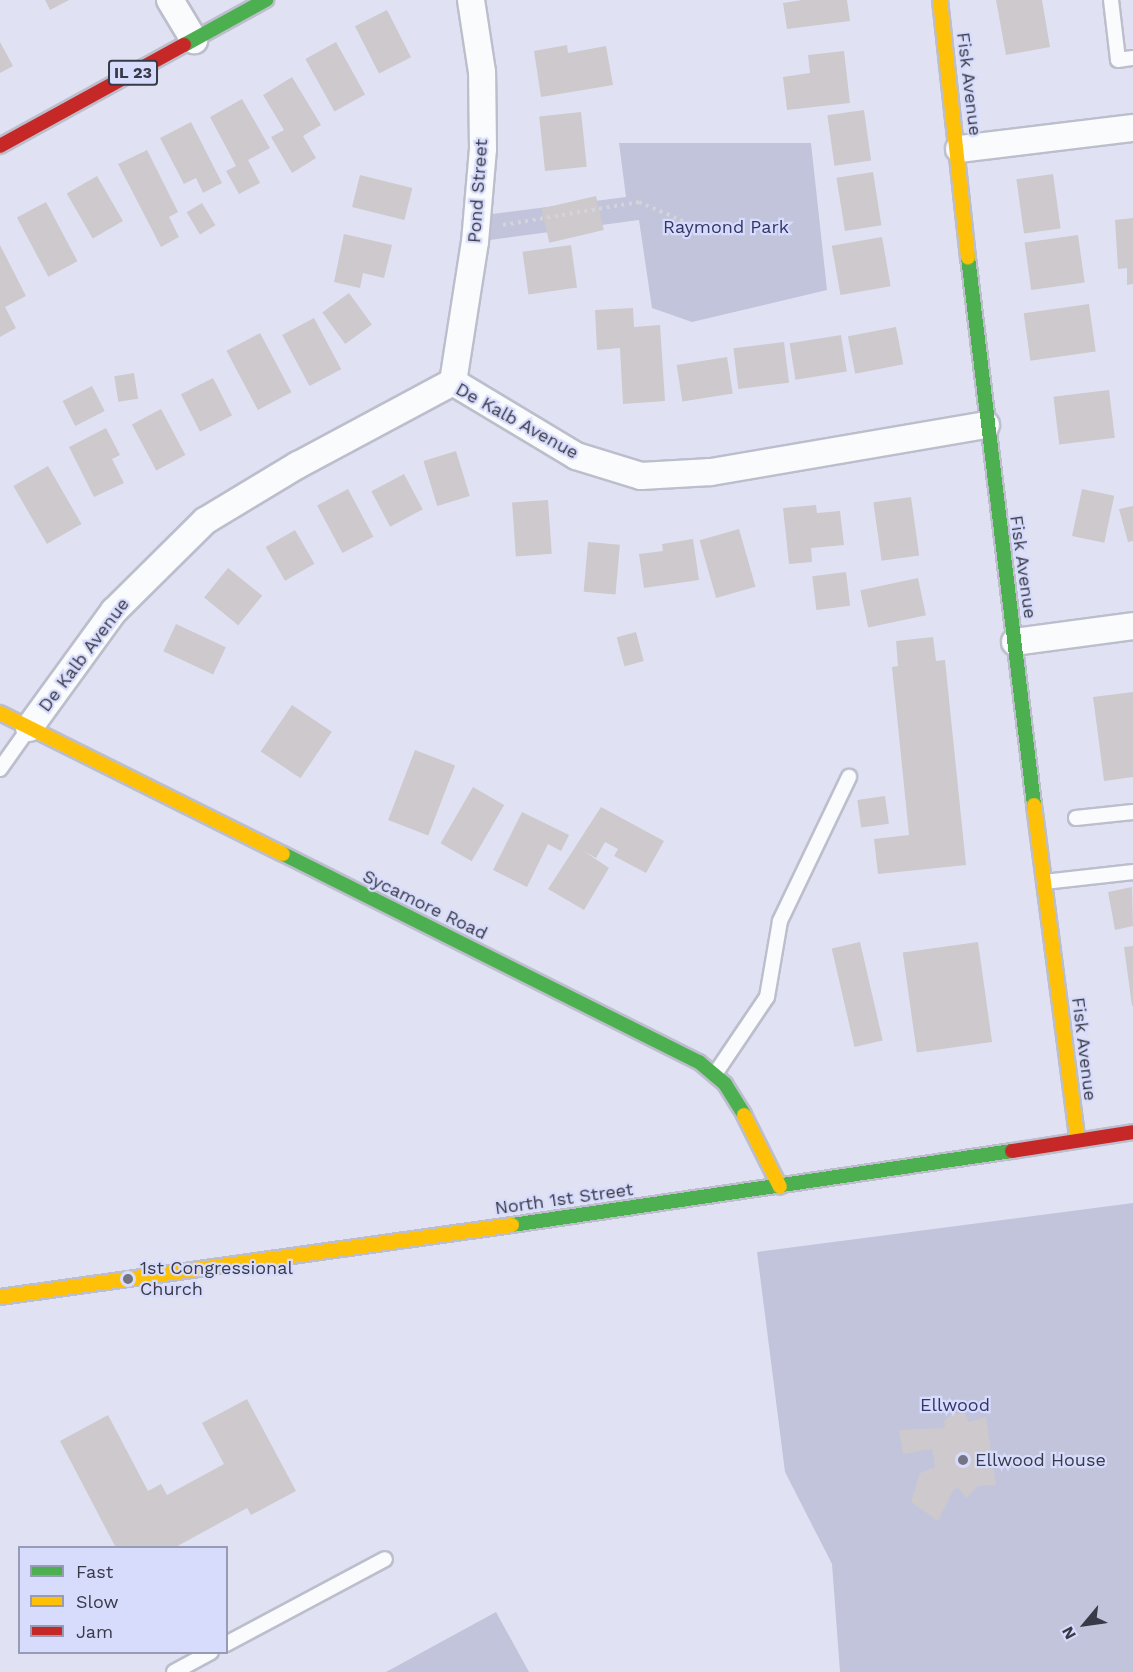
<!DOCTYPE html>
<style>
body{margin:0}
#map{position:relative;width:1133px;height:1672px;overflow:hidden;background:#e0e2f4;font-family:"Work Sans",sans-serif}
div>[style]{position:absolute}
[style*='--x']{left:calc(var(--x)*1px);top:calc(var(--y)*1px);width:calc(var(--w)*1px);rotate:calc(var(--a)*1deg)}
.green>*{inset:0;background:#c1c4da}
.building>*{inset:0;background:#cdc9cc;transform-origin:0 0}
.path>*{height:4px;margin-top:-2px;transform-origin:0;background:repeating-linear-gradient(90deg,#d2d4d9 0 3px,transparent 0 7.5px)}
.roads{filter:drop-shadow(2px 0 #bcbecc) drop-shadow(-2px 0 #bcbecc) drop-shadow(0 2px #bcbecc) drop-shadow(0 -2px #bcbecc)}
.lane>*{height:14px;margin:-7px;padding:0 7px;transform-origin:7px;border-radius:7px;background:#fafbfd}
.street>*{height:26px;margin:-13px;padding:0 13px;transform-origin:13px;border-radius:13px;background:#fafbfd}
.fast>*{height:14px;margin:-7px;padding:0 7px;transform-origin:7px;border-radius:7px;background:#4caf50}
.slow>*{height:14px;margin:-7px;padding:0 7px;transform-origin:7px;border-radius:7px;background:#ffc107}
.jam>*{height:14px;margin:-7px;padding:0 7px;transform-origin:7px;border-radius:7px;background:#c62828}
.dots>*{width:16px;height:16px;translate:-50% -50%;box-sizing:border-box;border:3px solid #d8dcfc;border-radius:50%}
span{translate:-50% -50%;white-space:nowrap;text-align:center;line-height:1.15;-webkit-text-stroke:4.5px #d8dcfc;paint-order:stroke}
.shield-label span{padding:2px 4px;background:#d8dcfc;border:2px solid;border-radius:4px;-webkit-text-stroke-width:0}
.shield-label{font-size:16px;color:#393a47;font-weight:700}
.street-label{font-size:18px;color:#393a47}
.park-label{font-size:18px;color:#343667}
.poi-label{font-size:18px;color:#393a47}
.left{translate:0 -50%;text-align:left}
.legend{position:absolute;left:18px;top:1546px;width:210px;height:108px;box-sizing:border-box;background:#d8dcfc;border:2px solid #989bb4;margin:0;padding:8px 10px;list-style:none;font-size:18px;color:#393a47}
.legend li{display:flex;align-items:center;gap:12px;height:30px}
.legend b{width:30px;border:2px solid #989bb4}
.north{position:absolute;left:1055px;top:1594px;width:60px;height:60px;-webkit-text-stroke:4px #d8dcfc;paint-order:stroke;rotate:241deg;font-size:16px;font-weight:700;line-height:24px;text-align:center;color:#393a47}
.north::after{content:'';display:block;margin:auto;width:21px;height:27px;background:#393a47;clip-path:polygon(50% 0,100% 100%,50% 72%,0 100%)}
</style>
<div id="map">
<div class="green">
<i style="clip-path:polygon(619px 143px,811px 143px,827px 290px,692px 322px,652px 308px,639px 220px,475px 242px,477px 216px,626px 197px)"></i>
<i style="clip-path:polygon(1133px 1203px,1133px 1672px,840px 1672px,832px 1564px,785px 1472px,757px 1252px)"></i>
<i style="clip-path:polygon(496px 1612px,529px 1672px,386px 1672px)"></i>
</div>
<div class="building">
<i style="clip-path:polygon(45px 0,69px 0,50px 10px)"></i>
<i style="clip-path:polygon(802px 0,847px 0,850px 21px,787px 29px,783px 3px)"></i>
<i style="clip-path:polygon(996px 0,1042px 0,1050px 47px,1006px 55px)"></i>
<i style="left:387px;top:10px;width:53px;height:36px;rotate:63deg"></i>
<i style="clip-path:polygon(0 42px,13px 66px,0 73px)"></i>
<i style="left:336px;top:42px;width:60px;height:35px;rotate:61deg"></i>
<i style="clip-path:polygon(567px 45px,568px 53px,606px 46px,613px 85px,541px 97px,534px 51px)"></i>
<i style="clip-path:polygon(844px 51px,850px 103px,787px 110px,783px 77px,810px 73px,808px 55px)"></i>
<i style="clip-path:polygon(292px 77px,321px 125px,303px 136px,316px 158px,292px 173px,271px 137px,284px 130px,263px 95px)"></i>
<i style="clip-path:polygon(242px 99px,270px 148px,248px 160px,260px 183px,239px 194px,226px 171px,236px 166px,210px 117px)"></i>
<i style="left:864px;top:110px;width:51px;height:37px;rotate:82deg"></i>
<i style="left:581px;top:112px;width:55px;height:42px;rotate:84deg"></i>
<i style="clip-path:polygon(191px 122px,222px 183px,203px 193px,196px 178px,184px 184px,160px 138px)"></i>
<i style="clip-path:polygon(147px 150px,178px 212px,169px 217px,179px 237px,161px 247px,118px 164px)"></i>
<i style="left:873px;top:172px;width:54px;height:37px;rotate:81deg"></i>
<i style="left:1053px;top:174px;width:55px;height:37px;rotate:82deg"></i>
<i style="left:360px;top:175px;width:54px;height:33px;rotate:14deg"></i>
<i style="left:97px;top:176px;width:52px;height:35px;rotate:60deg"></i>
<i style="left:596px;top:196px;width:35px;height:56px;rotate:77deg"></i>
<i style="left:46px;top:202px;width:67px;height:33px;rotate:62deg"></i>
<i style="left:202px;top:203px;width:26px;height:18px;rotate:59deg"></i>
<i style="clip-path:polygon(1133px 218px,1133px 284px,1127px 285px,1127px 268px,1118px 269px,1115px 220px)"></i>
<i style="clip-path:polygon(344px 234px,392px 245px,384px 278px,363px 273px,360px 288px,334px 282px)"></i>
<i style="left:1078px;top:235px;width:48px;height:54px;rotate:82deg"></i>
<i style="left:882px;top:237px;width:50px;height:51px;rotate:80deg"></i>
<i style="clip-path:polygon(0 245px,26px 296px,5px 307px,16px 328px,0 337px)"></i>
<i style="left:571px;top:245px;width:43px;height:49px;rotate:82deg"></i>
<i style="left:349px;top:293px;width:39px;height:33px;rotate:54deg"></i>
<i style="left:1089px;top:304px;width:48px;height:66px;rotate:82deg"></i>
<i style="clip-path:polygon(633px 308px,634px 327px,660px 325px,665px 401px,623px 404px,620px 348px,597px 350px,595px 310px)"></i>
<i style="left:314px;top:318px;width:58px;height:36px;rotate:62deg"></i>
<i style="left:896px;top:327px;width:38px;height:49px;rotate:79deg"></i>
<i style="left:260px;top:333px;width:67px;height:38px;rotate:62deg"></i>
<i style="left:841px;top:335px;width:37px;height:52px;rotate:81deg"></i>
<i style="left:784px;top:342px;width:41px;height:51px;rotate:83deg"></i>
<i style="left:727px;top:357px;width:37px;height:51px;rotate:81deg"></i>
<i style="left:134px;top:373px;width:26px;height:20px;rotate:81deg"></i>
<i style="left:213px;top:378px;width:42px;height:36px;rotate:63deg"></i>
<i style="left:92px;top:386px;width:28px;height:33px;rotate:63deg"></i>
<i style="left:1109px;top:390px;width:48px;height:56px;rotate:83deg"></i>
<i style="left:161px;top:409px;width:52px;height:33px;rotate:62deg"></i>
<i style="clip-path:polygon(106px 428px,120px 455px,112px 459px,124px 483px,94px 497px,69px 447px)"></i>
<i style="left:456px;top:451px;width:47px;height:34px;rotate:73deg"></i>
<i style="left:48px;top:466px;width:67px;height:40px;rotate:60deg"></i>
<i style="left:404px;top:474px;width:40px;height:37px;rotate:62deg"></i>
<i style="left:348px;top:489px;width:54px;height:35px;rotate:62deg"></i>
<i style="left:1082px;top:489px;width:33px;height:48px;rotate:12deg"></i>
<i style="left:911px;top:497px;width:59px;height:38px;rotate:82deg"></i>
<i style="left:548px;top:500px;width:54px;height:36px;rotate:86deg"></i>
<i style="clip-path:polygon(816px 505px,817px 513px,840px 511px,844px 545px,811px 548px,812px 562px,789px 564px,783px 508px)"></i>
<i style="clip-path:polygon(1133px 506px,1133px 541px,1128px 542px,1119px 509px)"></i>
<i style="left:739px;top:529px;width:60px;height:41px;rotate:74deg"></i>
<i style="left:295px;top:530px;width:39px;height:34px;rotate:60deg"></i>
<i style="clip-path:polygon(693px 539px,699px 580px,644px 588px,639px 554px,663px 551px,662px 544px)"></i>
<i style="left:588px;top:542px;width:32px;height:50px;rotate:5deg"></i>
<i style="left:228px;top:568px;width:44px;height:38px;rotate:39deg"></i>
<i style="left:846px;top:572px;width:34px;height:34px;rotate:83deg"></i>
<i style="left:918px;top:578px;width:38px;height:59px;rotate:78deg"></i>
<i style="left:176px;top:624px;width:55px;height:30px;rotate:25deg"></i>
<i style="left:636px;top:632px;width:30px;height:20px;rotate:75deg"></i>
<i style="clip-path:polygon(933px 637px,936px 661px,945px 660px,966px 865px,878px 874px,874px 839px,909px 835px,892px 667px,898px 666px,896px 641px)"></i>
<i style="clip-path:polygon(1133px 692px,1133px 777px,1104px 781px,1093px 697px)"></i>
<i style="left:292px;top:705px;width:48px;height:56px;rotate:34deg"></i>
<i style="left:415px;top:750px;width:43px;height:75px;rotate:21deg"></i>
<i style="left:473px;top:787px;width:36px;height:65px;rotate:30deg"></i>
<i style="left:885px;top:796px;width:28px;height:28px;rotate:82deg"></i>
<i style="clip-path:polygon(601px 807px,664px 841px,646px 873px,614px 856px,618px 849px,605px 842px,596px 858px,582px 850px,609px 868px,584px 910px,548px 889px)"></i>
<i style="clip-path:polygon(522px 812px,569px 835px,561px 851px,548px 844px,527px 887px,493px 870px)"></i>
<i style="clip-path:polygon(1132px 887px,1133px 926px,1115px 930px,1108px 892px)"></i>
<i style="left:860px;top:942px;width:101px;height:29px;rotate:77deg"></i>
<i style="left:978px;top:942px;width:101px;height:76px;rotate:82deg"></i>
<i style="clip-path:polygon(1133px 946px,1133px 1006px,1132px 1006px,1124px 947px)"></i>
<i style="clip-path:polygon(247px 1399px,296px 1491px,251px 1515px,247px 1508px,174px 1548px,116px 1548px,60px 1441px,108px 1415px,148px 1491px,161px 1484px,167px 1495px,224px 1464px,202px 1423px)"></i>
<i style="clip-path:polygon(953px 1413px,965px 1414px,969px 1422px,986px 1417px,996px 1485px,978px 1486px,966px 1498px,958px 1488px,954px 1489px,938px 1521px,911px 1502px,920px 1473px,935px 1467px,932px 1449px,903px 1454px,899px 1430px,945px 1428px,944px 1421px)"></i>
</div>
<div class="path">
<i style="--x:503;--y:225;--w:138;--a:-9.6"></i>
<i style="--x:639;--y:202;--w:58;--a:23.5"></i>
</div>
<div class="roads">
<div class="lane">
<i style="--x:1111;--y:0;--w:60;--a:83.3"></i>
<i style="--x:1118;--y:60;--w:15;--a:-8"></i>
<i style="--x:0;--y:769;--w:50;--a:-54.7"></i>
<i style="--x:1076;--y:818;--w:57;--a:-6"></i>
<i style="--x:1044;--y:882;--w:90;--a:-6.4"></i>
<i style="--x:715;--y:1074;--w:93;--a:-56"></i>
<i style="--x:767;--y:997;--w:77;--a:-80.3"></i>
<i style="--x:780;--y:921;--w:160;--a:-64.4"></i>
<i style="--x:226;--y:1644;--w:180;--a:-28.1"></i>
<i style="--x:174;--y:1672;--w:42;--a:-28.4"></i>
</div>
<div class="street">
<i style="--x:170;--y:0;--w:47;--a:59"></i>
<i style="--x:959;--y:149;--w:175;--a:-6.9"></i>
<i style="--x:453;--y:382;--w:144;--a:31"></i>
<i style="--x:576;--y:456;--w:68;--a:17.1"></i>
<i style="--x:641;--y:476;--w:70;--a:-3.3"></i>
<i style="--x:711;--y:472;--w:279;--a:-9.7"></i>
<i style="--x:453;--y:382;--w:142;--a:-81.1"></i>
<i style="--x:475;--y:242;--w:93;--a:-85.1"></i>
<i style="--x:483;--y:149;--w:77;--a:-90.7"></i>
<i style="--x:482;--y:72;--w:73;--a:-98.7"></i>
<i style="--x:1015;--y:642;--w:119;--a:-7.7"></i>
<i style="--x:29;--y:728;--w:145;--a:-54"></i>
<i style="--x:114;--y:611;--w:128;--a:-44.7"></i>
<i style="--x:205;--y:521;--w:109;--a:-31.1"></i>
<i style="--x:298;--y:465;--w:176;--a:-28.2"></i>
</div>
<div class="fast">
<i style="--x:184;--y:45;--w:94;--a:-28.8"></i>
<i style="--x:968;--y:257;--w:552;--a:83.13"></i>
<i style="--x:283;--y:854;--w:465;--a:26.6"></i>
<i style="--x:699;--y:1062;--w:34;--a:40"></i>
<i style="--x:725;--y:1084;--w:36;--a:58"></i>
<i style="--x:512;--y:1225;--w:505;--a:-8.42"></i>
</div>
<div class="slow">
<i style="--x:940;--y:0;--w:259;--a:83.8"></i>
<i style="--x:0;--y:713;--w:316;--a:26.5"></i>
<i style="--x:1034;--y:805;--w:336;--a:82.6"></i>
<i style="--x:744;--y:1115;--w:80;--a:63.4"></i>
<i style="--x:0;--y:1297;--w:517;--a:-8"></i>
</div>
<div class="jam">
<i style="--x:0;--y:146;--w:210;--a:-28.8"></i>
<i style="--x:1012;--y:1151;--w:122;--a:-8.9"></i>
</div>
</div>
<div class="dots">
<i style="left:128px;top:1279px;background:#737584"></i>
<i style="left:963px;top:1460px;background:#737584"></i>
</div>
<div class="shield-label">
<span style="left:133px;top:73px">IL 23</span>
</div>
<div class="street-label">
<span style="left:969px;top:84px;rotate:83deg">Fisk Avenue</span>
<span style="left:478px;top:191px;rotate:-86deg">Pond Street</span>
<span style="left:517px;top:421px;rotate:29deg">De Kalb Avenue</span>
<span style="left:1023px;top:567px;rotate:82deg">Fisk Avenue</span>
<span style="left:84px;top:655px;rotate:-53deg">De Kalb Avenue</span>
<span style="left:425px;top:905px;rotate:26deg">Sycamore Road</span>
<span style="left:1084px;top:1049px;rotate:83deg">Fisk Avenue</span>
<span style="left:564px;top:1199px;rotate:-8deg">North 1st Street</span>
</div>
<div class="park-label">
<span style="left:726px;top:227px">Raymond Park</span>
<span style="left:955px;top:1405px">Ellwood</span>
</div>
<div class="poi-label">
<span class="left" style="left:140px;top:1279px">1st Congressional<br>Church</span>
<span class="left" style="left:975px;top:1460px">Ellwood House</span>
</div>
<ul class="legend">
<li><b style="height:8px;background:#4caf50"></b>Fast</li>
<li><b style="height:8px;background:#ffc107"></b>Slow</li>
<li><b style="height:8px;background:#c62828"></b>Jam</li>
</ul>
<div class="north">N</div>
</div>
